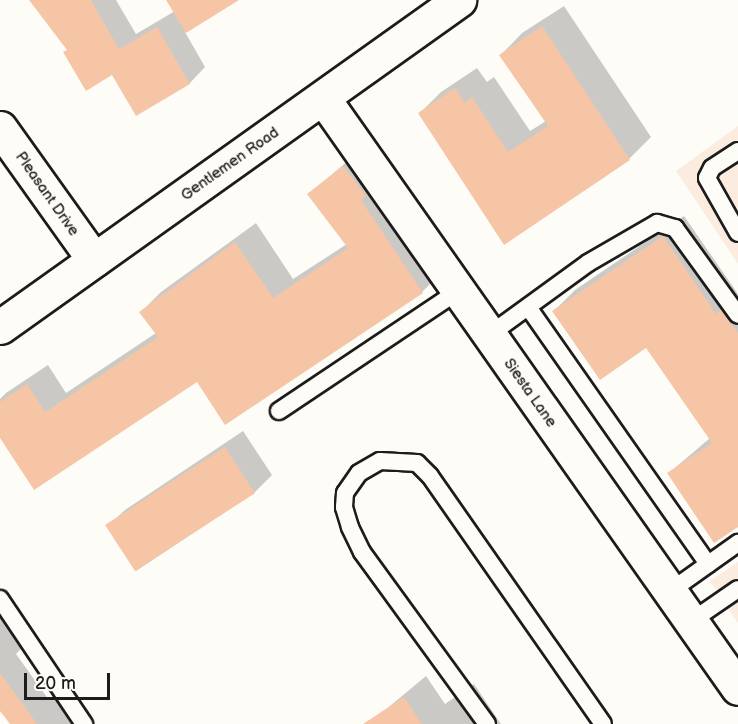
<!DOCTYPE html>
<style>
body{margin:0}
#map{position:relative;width:738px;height:724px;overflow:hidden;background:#fdfcf7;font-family:"Balsamiq Sans",sans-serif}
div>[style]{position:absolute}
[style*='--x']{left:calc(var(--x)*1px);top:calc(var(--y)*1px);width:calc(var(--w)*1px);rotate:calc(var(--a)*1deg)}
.built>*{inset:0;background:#fbecdf}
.shadow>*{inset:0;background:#0003}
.building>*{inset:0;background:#f6c5a6;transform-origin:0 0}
.roads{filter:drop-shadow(2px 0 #1c1c1c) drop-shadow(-2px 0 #1c1c1c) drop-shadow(0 2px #1c1c1c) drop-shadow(0 -2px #1c1c1c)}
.lane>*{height:16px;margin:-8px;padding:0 8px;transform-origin:8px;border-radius:8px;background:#fdfcf7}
.street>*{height:33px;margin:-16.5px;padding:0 16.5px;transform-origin:16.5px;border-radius:16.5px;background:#fdfcf7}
span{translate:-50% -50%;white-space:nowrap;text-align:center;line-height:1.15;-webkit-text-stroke:6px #fdfcf7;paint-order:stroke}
.street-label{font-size:15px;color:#1c1c1c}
.scale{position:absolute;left:24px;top:673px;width:86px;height:27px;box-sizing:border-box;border:3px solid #1c1c1c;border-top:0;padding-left:8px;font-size:18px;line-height:21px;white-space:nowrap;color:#1c1c1c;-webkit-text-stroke:4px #fdfcf7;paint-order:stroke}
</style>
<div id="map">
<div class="built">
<i style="clip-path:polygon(738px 126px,738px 264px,676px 171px)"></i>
<i style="clip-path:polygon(738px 562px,738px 623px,710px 581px)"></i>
</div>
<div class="shadow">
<i style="clip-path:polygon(31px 0,116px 0,136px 34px,175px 11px,168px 0,234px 0,185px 32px,205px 67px,190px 83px,136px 114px,113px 73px,69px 49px)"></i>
<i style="clip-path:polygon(564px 6px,651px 137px,629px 159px,504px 242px,419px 114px,441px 92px,477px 68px,487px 82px,494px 77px,530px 131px,546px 121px,501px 55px,522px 33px)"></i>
<i style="clip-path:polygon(364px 147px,442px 272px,422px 292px,198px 380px,0 436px,0 399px,6px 393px,48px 365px,66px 393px,156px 333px,141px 312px,161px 292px,256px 223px,293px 279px,347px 244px,309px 194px)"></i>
<i style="clip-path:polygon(684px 216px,738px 294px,738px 525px,669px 473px,710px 438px,646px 346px,554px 311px,575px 290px)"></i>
<i style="clip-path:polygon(243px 431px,272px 475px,255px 492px,136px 571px,107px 527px,125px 510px)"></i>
<i style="clip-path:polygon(0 591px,32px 637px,16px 654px,49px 700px,58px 693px,81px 724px,11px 724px,0 708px)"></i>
<i style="clip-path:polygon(426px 676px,445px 704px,474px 684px,501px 724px,393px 724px,384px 711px)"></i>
</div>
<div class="building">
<i style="clip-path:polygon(29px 0,91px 0,119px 49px,157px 27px,190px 84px,136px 116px,112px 75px,86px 91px,63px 52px,67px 50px)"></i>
<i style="clip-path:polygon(166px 0,239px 0,186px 33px)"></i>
<i style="clip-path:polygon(542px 26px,630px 160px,504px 245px,418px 113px,455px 88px,465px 103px,472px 97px,508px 152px,548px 126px,499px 55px)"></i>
<i style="clip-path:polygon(343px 166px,366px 196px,361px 200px,423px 293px,225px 425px,197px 382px,34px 490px,0 438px,0 402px,27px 384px,45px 412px,158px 337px,139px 312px,235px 242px,273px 298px,348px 248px,307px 194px)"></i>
<i style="clip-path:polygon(663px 236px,716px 314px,721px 310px,738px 333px,738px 527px,714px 543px,667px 473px,712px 443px,646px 348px,600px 380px,552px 311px)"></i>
<i style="left:225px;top:447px;width:55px;height:143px;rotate:57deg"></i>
<i style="clip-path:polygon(0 673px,37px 724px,10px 724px,0 711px)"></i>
<i style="clip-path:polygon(404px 697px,422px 724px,363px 724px)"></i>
</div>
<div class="roads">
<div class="lane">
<i style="--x:738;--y:151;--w:31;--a:147"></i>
<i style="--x:712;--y:168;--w:11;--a:117"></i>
<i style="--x:707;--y:178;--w:63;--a:60.6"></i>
<i style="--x:528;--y:307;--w:314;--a:55"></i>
<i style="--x:489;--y:335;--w:122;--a:-36"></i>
<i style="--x:588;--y:263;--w:80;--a:-30.1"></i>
<i style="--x:657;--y:223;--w:19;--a:16"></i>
<i style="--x:675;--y:228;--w:107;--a:54.1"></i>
<i style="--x:279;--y:411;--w:216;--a:-33.8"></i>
<i style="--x:669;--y:592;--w:85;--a:-35.4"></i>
<i style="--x:0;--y:599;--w:151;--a:56.1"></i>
<i style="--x:690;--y:622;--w:58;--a:-34.5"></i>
<i style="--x:487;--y:724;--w:213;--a:-126"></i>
<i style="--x:362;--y:552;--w:28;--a:-116"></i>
<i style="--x:350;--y:527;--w:21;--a:-107"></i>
<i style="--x:344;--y:507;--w:14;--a:-86"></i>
<i style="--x:345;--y:493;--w:24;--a:-55"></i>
<i style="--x:359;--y:473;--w:24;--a:-30"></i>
<i style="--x:380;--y:461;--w:37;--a:3"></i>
<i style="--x:417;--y:463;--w:18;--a:45"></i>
<i style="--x:430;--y:476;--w:302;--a:55.1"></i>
</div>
<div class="street">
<i style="--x:323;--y:98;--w:721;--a:54.88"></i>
<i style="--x:0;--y:128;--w:162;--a:54.5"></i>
<i style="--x:0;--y:327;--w:564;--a:-35.47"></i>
</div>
</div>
<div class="street-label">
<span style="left:230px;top:164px;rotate:-35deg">Gentlemen Road</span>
<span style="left:47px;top:194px;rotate:55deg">Pleasant Drive</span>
<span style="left:530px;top:393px;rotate:55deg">Siesta Lane</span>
</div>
<div class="scale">20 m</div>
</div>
